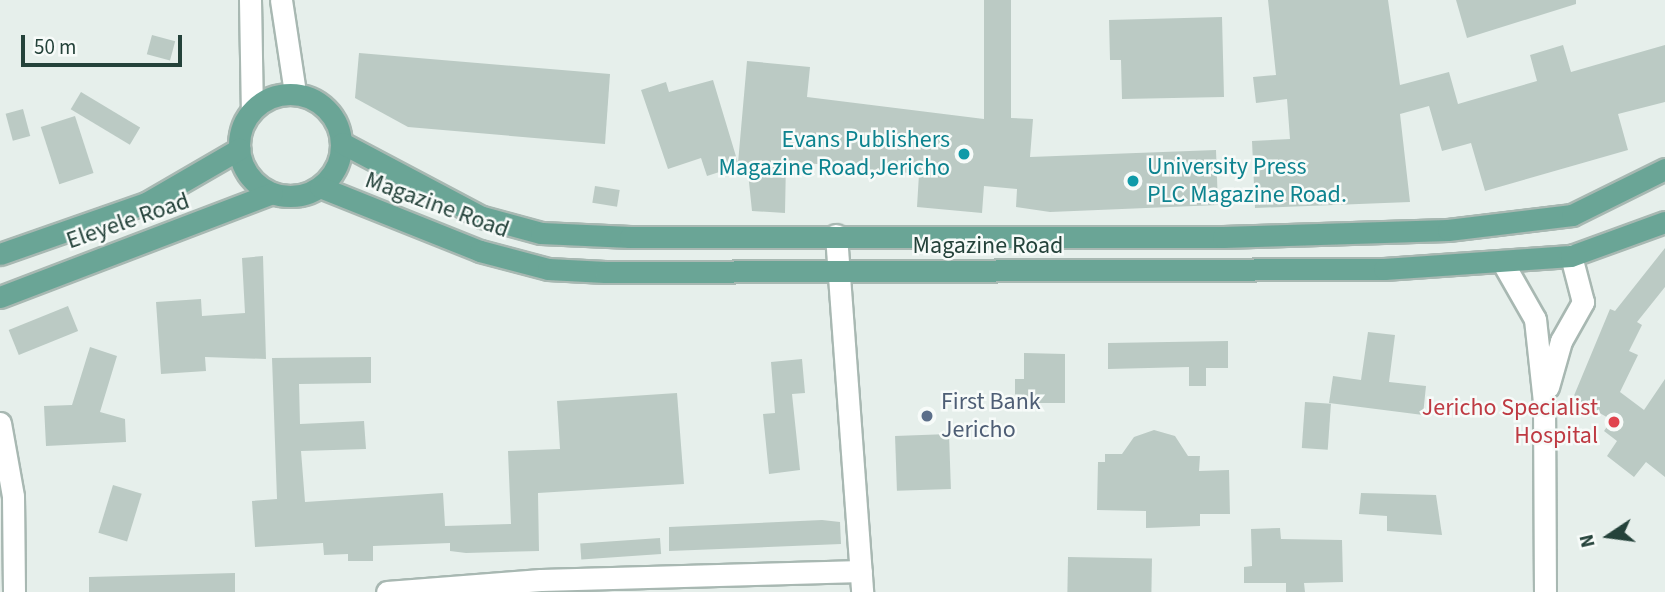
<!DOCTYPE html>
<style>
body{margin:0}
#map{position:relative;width:1665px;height:592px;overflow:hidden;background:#e6efeb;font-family:"Source Sans 3",sans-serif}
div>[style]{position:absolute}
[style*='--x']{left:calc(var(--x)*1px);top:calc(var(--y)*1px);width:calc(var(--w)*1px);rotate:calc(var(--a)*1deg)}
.building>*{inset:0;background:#bbcac4;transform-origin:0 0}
.roads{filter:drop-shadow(2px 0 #a8b8b2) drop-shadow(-2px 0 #a8b8b2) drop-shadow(0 2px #a8b8b2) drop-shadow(0 -2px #a8b8b2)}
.minor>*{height:21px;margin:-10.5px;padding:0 10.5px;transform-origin:10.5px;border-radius:10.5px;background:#fff}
.tertiary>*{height:21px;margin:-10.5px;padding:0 10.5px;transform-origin:10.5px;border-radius:10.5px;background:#fff}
.secondary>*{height:21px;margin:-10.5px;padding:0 10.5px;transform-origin:10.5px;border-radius:10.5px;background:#fff}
.primary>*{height:21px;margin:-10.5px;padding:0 10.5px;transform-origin:10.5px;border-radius:10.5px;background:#6aa596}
.primary>.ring{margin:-10.5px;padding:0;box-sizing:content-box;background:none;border:21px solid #6aa596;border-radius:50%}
.dots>*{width:19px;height:19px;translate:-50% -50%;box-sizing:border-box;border:4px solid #f7fbf9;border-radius:50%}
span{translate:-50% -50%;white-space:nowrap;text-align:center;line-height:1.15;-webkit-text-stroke:5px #f7fbf9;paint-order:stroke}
.culture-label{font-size:24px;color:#0d838f}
.right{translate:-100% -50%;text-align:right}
.left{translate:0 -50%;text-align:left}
.street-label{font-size:24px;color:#24423a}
.service-label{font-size:24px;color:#4e5e75}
.health-label{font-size:24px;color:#be3a42}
.north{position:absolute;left:1574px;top:501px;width:70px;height:70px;-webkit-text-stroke:5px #f7fbf9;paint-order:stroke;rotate:257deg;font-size:19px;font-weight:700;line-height:28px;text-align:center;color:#24423a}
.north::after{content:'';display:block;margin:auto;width:24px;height:32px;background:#24423a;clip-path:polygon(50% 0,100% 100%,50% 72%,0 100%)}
.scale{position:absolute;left:21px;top:35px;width:161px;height:32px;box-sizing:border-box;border:4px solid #24423a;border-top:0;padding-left:9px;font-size:21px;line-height:24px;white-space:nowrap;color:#24423a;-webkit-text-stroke:5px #f7fbf9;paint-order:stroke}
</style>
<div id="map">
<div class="building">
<i style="clip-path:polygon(984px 0,1011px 0,1011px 118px,1033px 119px,1030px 157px,1216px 150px,1218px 205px,1050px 212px,1016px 207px,1017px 189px,984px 186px,982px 213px,917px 207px,919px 174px,786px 161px,785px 213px,752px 211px,747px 163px,707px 176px,701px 158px,668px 169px,641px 90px,666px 82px,669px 92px,713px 80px,738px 163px,747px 61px,810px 67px,807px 97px,984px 119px)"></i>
<i style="clip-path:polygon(1268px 0,1388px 0,1400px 85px,1449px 72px,1458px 104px,1537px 81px,1530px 55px,1563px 45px,1571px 72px,1665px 45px,1665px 102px,1618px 114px,1628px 150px,1485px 191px,1471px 143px,1442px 151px,1429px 106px,1400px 114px,1410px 202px,1255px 208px,1252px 141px,1290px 139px,1287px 99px,1256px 103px,1253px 77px,1276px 75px)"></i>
<i style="clip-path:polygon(1456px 0,1576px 0,1576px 4px,1467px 38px)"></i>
<i style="clip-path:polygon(1222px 17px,1224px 97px,1122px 99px,1121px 60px,1110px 60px,1109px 20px)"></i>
<i style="left:152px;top:35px;width:24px;height:20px;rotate:15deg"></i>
<i style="clip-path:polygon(359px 53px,610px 74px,605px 144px,408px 127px,355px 98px)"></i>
<i style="left:81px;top:92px;width:69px;height:20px;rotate:31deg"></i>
<i style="left:23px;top:109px;width:28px;height:18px;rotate:75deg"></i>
<i style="left:75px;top:116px;width:60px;height:36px;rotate:72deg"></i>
<i style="left:595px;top:186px;width:25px;height:17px;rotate:9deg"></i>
<i style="clip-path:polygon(1665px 248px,1665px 287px,1637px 322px,1642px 325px,1629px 351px,1638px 355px,1620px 392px,1644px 410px,1665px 379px,1665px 477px,1646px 462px,1634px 477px,1607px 456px,1617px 441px,1604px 431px,1612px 420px,1573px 398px,1610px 309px,1615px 311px)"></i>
<i style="clip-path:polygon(263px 256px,266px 359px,205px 357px,206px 371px,161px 374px,156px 302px,201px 299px,202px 316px,245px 313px,242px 258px)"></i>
<i style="left:68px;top:306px;width:27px;height:64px;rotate:68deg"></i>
<i style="clip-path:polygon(1368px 332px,1395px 335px,1389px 382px,1426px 386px,1423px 415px,1329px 403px,1333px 376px,1361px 380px)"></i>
<i style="clip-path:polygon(1228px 341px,1228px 368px,1206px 368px,1206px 386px,1189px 386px,1189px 367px,1108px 369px,1108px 343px)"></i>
<i style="clip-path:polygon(90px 347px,117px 356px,100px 412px,125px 419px,126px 442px,46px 446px,44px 406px,72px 405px)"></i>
<i style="clip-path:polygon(1024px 353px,1065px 354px,1065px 403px,1024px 403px,1024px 396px,1015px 396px,1015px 379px,1024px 379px)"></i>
<i style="clip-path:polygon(371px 357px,371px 383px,299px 384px,300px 424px,364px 421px,366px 449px,301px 451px,305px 502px,443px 493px,445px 526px,511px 524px,508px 451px,560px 449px,557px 401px,677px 393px,684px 484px,538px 493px,539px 551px,466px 553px,450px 551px,450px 543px,373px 546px,373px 561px,348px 561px,348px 554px,324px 555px,323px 543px,255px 547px,252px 501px,277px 499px,272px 358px)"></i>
<i style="clip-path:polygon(802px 359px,805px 393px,792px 394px,800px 470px,769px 474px,763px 414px,775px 413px,771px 362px)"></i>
<i style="left:1305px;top:402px;width:26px;height:46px;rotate:4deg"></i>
<i style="clip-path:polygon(1154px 430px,1175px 436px,1188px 456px,1200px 456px,1199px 471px,1229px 470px,1230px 514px,1200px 514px,1200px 526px,1146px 528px,1146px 511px,1097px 510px,1098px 462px,1105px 462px,1105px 454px,1122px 454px,1134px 437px)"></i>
<i style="left:949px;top:434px;width:55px;height:54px;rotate:88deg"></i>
<i style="left:113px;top:485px;width:30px;height:50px;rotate:17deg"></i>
<i style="clip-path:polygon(1361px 493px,1436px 495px,1442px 535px,1387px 531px,1387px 516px,1359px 514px)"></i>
<i style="clip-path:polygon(822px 520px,840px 522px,841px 544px,669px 551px,669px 527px)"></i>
<i style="clip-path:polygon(1280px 528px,1281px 539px,1342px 540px,1343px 582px,1304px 583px,1305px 592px,1286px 592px,1286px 583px,1244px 583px,1244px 567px,1252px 566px,1251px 529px)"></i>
<i style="left:660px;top:538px;width:16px;height:80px;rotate:86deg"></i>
<i style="left:1068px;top:557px;width:84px;height:35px;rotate:1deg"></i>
<i style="clip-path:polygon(235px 573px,235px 592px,89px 592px,89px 577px)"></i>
</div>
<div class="roads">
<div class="minor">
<i style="--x:836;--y:235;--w:358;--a:85.8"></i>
<i style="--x:0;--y:423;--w:74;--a:79.9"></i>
<i style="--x:13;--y:496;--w:96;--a:89.4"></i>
<i style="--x:387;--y:592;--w:154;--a:-4.5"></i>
<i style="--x:541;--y:580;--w:320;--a:-1.6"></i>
</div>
<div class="tertiary">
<i style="--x:1503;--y:263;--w:64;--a:60.3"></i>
<i style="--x:1535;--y:319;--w:83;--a:83.8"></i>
<i style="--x:1544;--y:402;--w:190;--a:89.7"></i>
<i style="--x:1548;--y:387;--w:48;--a:-74.2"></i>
<i style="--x:1561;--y:341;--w:45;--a:-60.6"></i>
<i style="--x:1583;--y:302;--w:48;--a:-104.6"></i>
</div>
<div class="secondary">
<i style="--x:250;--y:0;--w:110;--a:89"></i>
<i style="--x:281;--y:0;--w:94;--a:81.4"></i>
</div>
<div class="primary">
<i class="ring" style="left:239px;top:94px;width:81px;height:81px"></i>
<i style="--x:342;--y:143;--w:158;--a:27.9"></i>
<i style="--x:482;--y:217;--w:61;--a:15.2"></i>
<i style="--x:541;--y:233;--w:89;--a:2.6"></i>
<i style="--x:630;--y:237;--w:593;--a:0"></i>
<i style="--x:1223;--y:237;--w:225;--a:-1.8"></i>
<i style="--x:1448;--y:230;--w:125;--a:-6.9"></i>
<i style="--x:1572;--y:215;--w:104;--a:-26.3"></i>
<i style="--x:320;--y:187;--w:172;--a:21.8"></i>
<i style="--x:480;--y:251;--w:70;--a:14.8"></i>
<i style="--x:548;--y:269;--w:57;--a:3"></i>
<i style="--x:605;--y:272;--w:779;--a:-0.22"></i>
<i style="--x:1384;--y:269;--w:187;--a:-4"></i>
<i style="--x:1571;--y:256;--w:100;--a:-19.9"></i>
<i style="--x:0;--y:254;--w:155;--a:-19.3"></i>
<i style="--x:146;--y:203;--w:108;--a:-30.1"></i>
<i style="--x:0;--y:297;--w:291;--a:-20.9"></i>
</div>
</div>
<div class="dots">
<i style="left:964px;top:154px;background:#0f9aa8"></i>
<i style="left:1133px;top:181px;background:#0f9aa8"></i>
<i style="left:927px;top:416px;background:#5c6f8a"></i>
<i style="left:1614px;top:422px;background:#e0444e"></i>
</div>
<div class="culture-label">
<span class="right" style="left:950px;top:154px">Evans Publishers<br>Magazine Road,Jericho</span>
<span class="left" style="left:1147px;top:181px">University Press<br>PLC Magazine Road.</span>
</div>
<div class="street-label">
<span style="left:437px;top:205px;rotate:20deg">Magazine Road</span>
<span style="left:128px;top:221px;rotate:-19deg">Eleyele Road</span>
<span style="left:988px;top:246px">Magazine Road</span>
</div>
<div class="service-label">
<span class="left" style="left:941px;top:416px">First Bank<br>Jericho</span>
</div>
<div class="health-label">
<span class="right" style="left:1598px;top:422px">Jericho Specialist<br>Hospital</span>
</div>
<div class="north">N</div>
<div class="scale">50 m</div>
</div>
